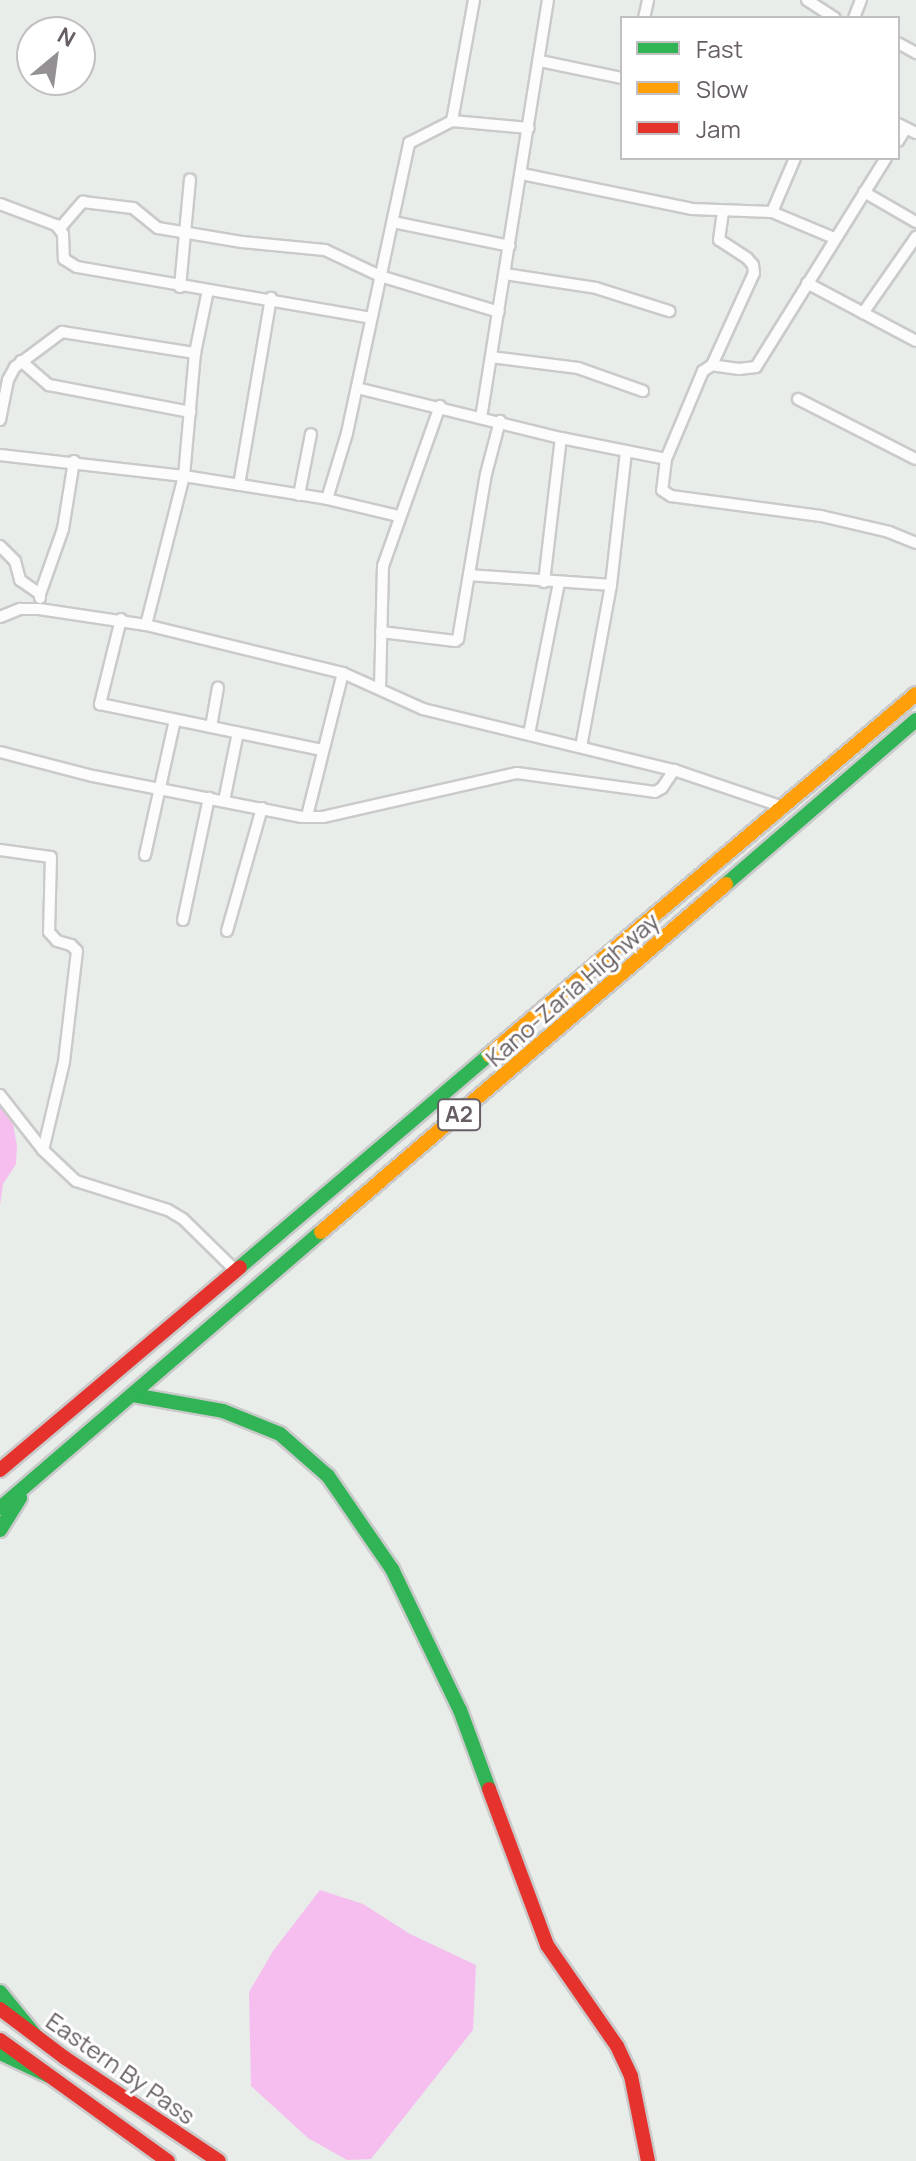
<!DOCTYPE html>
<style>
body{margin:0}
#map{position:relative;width:916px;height:2161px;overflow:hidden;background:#e8edea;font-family:Manrope,sans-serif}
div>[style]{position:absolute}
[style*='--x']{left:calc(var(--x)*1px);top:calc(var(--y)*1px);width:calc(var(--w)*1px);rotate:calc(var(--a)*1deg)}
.water>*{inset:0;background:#f5beef}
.roads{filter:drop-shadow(2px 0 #cacaca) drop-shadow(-2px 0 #cacaca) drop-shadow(0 2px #cacaca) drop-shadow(0 -2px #cacaca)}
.street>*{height:10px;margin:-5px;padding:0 5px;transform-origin:5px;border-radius:5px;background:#fcfcfc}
.fast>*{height:14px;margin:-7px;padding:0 7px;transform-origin:7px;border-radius:7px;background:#30b455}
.slow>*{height:14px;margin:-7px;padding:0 7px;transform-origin:7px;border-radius:7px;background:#ff9f0a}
.jam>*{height:14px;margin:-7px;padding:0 7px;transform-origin:7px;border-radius:7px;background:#e5322d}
span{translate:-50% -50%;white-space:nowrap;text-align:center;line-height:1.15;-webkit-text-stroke:6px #fff;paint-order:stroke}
.shield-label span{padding:2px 6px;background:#fff;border:2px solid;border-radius:6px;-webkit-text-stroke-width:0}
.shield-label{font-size:22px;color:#665e64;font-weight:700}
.street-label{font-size:24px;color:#665e64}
.legend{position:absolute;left:620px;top:16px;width:280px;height:144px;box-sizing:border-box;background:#fff;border:2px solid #c2bfc1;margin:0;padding:10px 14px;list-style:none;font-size:24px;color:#665e64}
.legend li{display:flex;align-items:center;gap:16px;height:40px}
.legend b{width:40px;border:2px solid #c2bfc1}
.north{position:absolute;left:16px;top:16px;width:80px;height:80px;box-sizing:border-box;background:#fff;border:2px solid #c2bfc1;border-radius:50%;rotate:29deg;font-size:22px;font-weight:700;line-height:32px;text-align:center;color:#665e64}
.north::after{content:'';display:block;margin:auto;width:28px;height:36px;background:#949093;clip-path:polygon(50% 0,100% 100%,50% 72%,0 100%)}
</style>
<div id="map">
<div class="water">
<i style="clip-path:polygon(0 1103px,13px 1123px,17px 1146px,16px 1164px,3px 1184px,0 1205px)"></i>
<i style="clip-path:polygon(320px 1890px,363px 1904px,410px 1934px,476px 1965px,473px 2030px,371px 2159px,347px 2160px,308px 2138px,251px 2086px,249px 1992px,273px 1951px)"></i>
</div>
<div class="roads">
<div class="street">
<i style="--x:807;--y:0;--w:33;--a:33"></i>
<i style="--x:644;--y:18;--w:18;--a:-77"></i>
<i style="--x:854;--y:18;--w:19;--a:-69"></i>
<i style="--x:898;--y:43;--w:21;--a:29"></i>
<i style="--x:540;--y:61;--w:84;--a:11.7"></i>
<i style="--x:452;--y:121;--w:123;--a:-79.7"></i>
<i style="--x:898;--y:124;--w:20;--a:27"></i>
<i style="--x:898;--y:141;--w:15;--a:-58"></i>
<i style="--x:886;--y:158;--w:246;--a:121.9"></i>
<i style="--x:756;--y:367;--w:17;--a:173"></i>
<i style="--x:739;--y:369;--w:27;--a:-172"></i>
<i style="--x:712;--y:365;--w:11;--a:146"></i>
<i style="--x:703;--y:371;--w:95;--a:112.8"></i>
<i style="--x:666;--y:459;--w:31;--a:97"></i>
<i style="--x:662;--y:490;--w:11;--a:34"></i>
<i style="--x:671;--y:496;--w:151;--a:7.6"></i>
<i style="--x:821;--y:516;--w:70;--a:13.2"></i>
<i style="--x:889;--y:532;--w:29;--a:22"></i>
<i style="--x:522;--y:174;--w:174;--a:11.6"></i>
<i style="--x:692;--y:209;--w:80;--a:2.1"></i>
<i style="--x:772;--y:212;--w:67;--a:22.8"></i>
<i style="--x:864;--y:192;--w:60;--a:30"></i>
<i style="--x:0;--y:204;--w:60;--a:20.6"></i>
<i style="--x:56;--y:225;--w:11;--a:52"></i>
<i style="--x:63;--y:234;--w:25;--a:88"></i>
<i style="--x:64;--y:259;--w:15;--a:32"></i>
<i style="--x:77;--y:267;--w:298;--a:9.8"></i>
<i style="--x:772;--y:212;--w:59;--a:-66.9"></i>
<i style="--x:393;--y:222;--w:119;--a:11.6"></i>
<i style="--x:60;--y:228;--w:35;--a:-49"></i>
<i style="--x:83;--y:202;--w:50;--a:6.8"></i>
<i style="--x:133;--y:208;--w:32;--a:39"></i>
<i style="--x:158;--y:228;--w:85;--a:9.5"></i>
<i style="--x:242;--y:242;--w:83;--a:5.5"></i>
<i style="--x:325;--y:250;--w:61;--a:25.3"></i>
<i style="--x:380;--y:276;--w:124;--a:16.8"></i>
<i style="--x:505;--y:274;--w:92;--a:8.7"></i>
<i style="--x:596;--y:288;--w:77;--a:17.5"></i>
<i style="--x:807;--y:283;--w:123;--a:28"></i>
<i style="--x:180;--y:287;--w:108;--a:-84.7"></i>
<i style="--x:863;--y:313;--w:93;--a:-55.1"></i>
<i style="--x:491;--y:357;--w:88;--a:7.2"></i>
<i style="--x:578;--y:368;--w:69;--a:19.5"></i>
<i style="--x:21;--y:361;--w:37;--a:41"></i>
<i style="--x:49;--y:385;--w:144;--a:10.8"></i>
<i style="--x:712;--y:365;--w:101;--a:-65.5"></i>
<i style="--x:754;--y:273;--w:8;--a:-97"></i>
<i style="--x:753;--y:265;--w:9;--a:-131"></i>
<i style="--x:747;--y:258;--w:33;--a:-147"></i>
<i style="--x:719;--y:240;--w:29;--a:-82"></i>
<i style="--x:357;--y:388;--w:210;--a:13.8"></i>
<i style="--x:561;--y:438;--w:107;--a:11.3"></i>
<i style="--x:798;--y:399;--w:132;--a:27"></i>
<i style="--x:481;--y:418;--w:423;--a:-80.9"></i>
<i style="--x:0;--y:420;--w:41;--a:-78.7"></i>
<i style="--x:8;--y:380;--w:15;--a:-62"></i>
<i style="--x:15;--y:367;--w:59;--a:-36.7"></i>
<i style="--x:62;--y:332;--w:135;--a:9"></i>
<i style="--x:0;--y:455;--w:185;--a:6.5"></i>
<i style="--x:184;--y:476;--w:145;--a:9.1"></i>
<i style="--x:327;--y:499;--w:74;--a:13.3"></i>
<i style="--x:239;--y:485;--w:190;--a:-80.3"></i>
<i style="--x:299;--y:495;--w:62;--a:-78.9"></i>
<i style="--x:327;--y:499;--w:69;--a:-73.1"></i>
<i style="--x:347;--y:433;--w:297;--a:-77.9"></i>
<i style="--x:409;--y:143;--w:48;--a:-27.1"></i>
<i style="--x:452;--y:121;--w:77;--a:5.2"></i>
<i style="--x:0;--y:546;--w:21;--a:45"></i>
<i style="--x:15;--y:561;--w:20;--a:75"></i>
<i style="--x:20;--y:580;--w:24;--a:35"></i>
<i style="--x:40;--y:594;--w:4;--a:90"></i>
<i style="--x:469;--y:575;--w:142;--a:4"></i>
<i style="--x:544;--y:582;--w:145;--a:-83.3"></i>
<i style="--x:40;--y:594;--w:69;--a:-70.5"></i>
<i style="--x:63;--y:529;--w:69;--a:-80.8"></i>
<i style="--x:0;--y:617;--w:22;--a:-22"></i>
<i style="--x:20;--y:609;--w:19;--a:0"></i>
<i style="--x:39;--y:609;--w:108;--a:8.5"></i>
<i style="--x:146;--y:625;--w:203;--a:13.7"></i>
<i style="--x:343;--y:673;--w:88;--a:24.2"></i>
<i style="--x:423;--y:709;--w:258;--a:13.7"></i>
<i style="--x:674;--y:770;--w:115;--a:18.7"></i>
<i style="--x:121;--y:619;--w:88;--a:103.9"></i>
<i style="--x:100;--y:704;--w:228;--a:11.7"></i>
<i style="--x:146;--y:625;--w:154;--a:-75.7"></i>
<i style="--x:184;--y:476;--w:123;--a:-84.9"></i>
<i style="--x:195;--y:353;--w:64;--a:-78.3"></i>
<i style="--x:381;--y:632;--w:75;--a:6.9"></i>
<i style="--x:455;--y:641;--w:4;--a:-34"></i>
<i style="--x:458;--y:639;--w:167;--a:-80.4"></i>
<i style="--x:486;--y:474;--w:55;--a:-75.2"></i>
<i style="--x:380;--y:688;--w:122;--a:-88.6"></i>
<i style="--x:383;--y:566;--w:170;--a:-70.4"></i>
<i style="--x:211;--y:727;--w:40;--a:-80"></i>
<i style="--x:529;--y:734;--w:154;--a:-78.8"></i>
<i style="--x:581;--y:747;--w:165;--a:-79.5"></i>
<i style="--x:611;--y:585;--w:135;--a:-83.6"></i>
<i style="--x:0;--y:752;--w:96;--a:14.5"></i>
<i style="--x:93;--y:776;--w:213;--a:11.1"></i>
<i style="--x:302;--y:817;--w:21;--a:0"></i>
<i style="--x:323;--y:817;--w:199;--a:-12.8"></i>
<i style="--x:517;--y:773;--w:139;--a:7.8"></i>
<i style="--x:655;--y:792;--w:8;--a:-30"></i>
<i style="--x:662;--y:788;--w:22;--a:-56"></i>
<i style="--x:224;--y:801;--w:70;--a:-78.5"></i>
<i style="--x:307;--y:816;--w:147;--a:-75.9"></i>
<i style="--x:0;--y:850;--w:51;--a:7.8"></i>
<i style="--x:51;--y:857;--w:75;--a:91.5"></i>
<i style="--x:49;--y:932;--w:12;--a:48"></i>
<i style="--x:57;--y:941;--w:15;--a:16"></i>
<i style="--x:71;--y:945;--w:8;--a:45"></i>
<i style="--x:77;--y:951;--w:112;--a:96.7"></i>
<i style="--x:64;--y:1062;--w:90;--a:103.4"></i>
<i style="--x:145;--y:855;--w:138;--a:-77.5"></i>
<i style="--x:183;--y:920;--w:125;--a:-78"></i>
<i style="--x:227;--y:931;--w:128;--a:-74.1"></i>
<i style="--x:0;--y:1095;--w:70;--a:52"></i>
<i style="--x:43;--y:1150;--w:45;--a:43.2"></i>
<i style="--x:76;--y:1181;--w:96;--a:17.5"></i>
<i style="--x:168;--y:1210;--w:17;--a:31"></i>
<i style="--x:183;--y:1219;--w:73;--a:44.4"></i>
</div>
<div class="fast">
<i style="--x:726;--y:884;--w:251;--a:-40.8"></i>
<i style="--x:240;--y:1267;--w:327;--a:-40.4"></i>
<i style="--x:133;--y:1395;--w:91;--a:10.1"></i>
<i style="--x:223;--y:1411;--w:61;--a:22"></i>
<i style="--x:280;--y:1434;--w:64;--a:41.2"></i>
<i style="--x:328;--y:1476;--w:113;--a:55.5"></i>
<i style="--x:392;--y:1569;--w:157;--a:64.3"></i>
<i style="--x:460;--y:1710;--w:84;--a:69.8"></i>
<i style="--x:0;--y:1508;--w:423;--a:-40.7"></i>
<i style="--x:0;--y:1530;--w:38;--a:-58"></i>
<i style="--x:0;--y:1992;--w:55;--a:50.9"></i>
<i style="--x:0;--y:2053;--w:54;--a:25.1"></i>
</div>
<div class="slow">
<i style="--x:489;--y:1055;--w:559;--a:-40.21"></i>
<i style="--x:321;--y:1232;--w:534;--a:-40.67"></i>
</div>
<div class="jam">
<i style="--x:0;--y:1470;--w:314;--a:-40.2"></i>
<i style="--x:489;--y:1789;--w:166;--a:69.6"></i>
<i style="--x:547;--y:1945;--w:123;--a:55.3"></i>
<i style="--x:617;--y:2046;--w:33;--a:65"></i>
<i style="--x:631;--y:2076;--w:87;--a:78.7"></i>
<i style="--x:0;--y:2009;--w:81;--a:37"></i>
<i style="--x:65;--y:2058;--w:185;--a:33.8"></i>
<i style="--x:0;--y:2040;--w:207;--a:35.8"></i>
</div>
</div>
<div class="shield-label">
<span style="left:459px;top:1115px">A2</span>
</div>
<div class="street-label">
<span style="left:572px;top:989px;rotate:-41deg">Kano-Zaria Highway</span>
<span style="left:121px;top:2068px;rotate:35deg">Eastern By Pass</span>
</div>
<ul class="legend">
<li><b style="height:10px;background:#30b455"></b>Fast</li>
<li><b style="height:10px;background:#ff9f0a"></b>Slow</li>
<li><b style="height:10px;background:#e5322d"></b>Jam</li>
</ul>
<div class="north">N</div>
</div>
